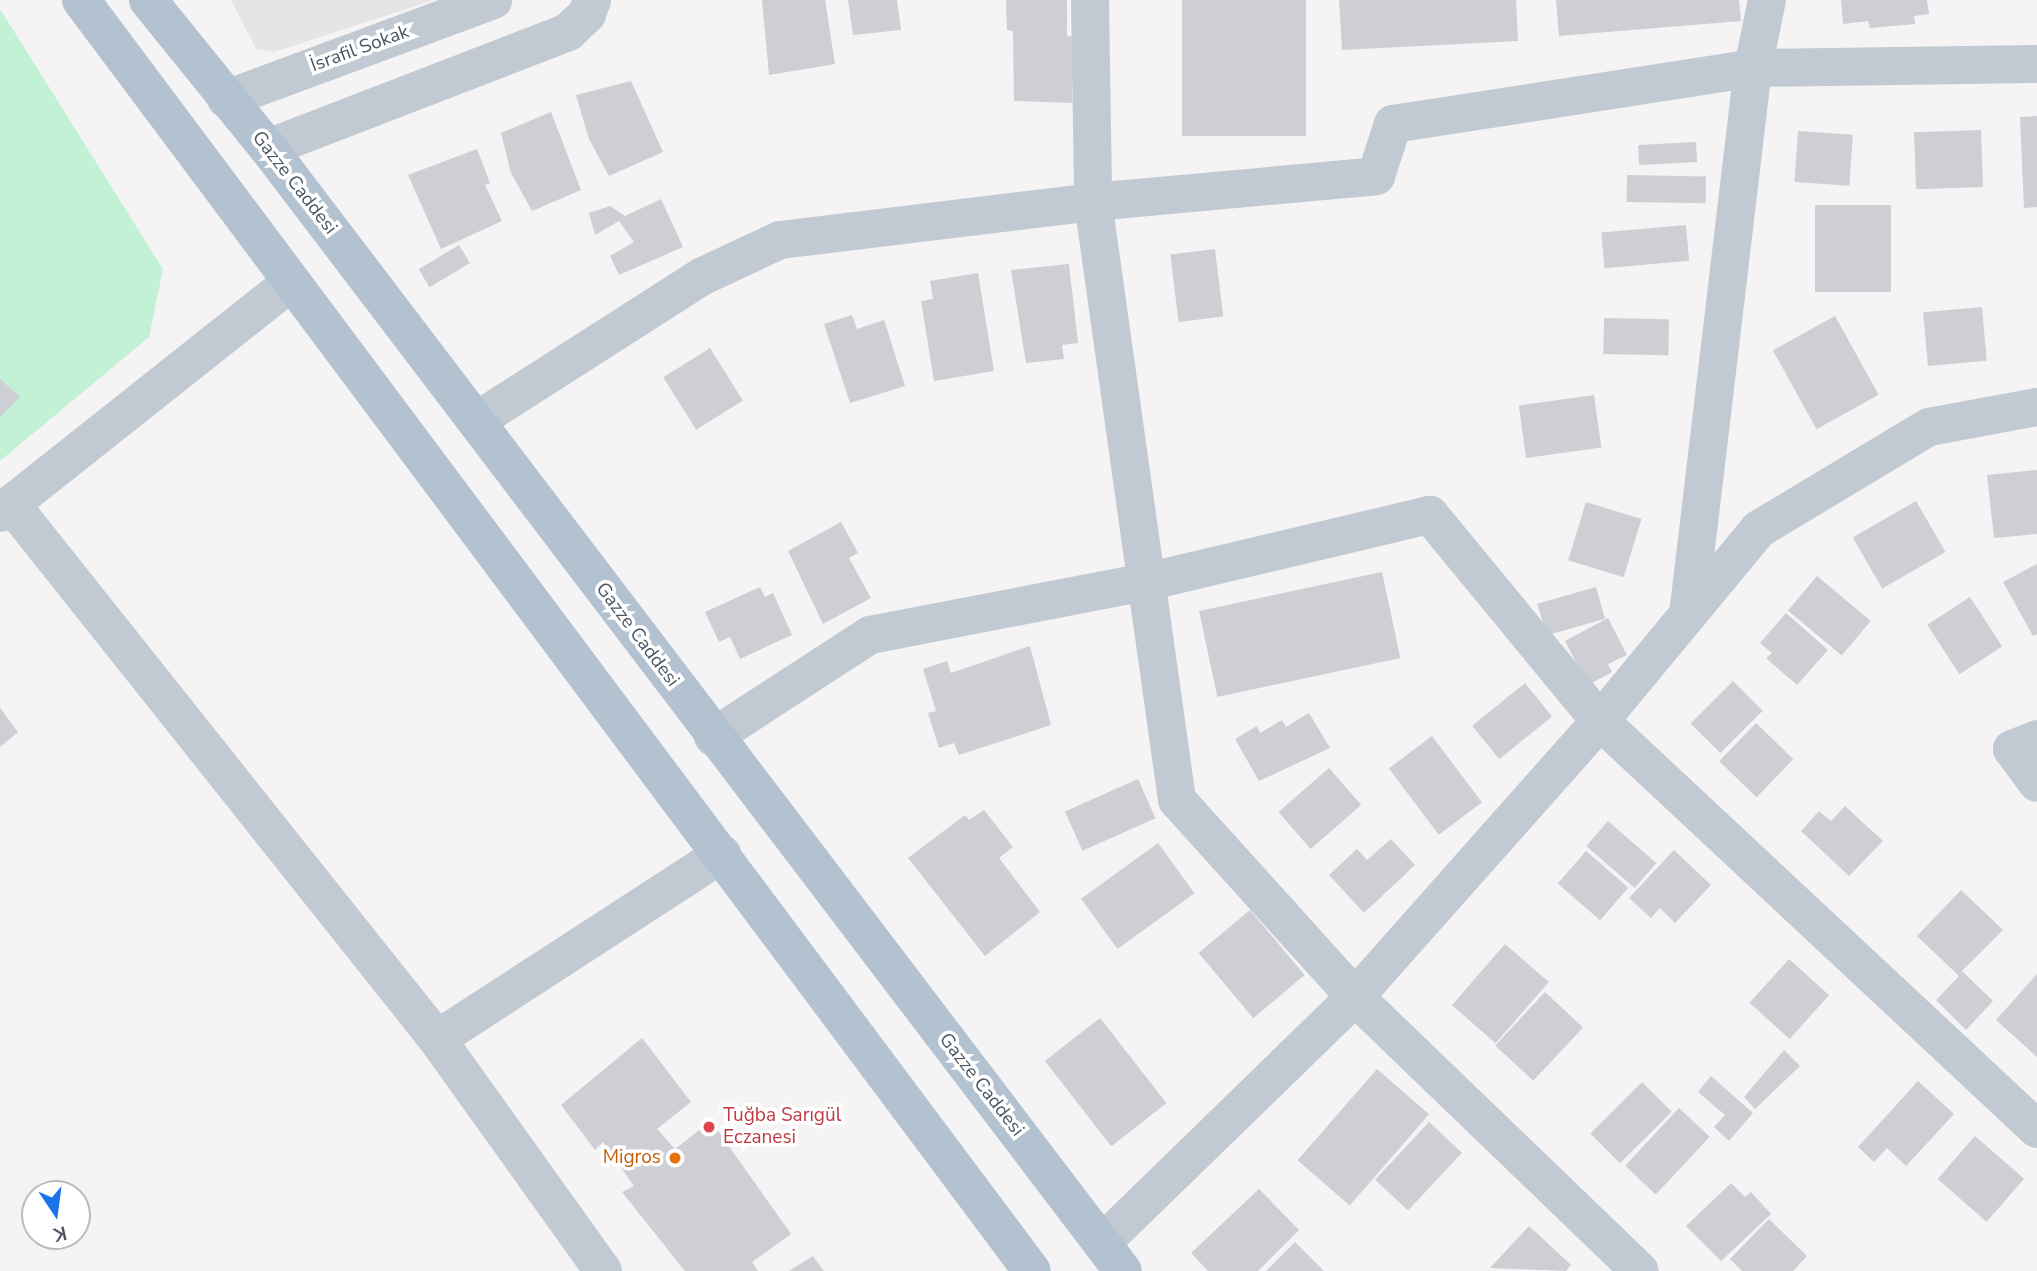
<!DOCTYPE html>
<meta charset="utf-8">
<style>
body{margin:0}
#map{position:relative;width:2037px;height:1271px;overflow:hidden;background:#f5f3f3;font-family:"Nunito Sans",sans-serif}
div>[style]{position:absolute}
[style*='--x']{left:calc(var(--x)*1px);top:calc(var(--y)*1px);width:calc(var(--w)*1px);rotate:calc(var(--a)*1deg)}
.education>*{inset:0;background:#e6e4e5}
.green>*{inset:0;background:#c3f1d5}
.building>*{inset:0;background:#cdcfd5;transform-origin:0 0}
.minor>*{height:38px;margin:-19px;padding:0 19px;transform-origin:19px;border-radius:19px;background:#c1cad2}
.major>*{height:38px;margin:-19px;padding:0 19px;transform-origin:19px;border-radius:19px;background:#b3c2d1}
.dots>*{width:19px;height:19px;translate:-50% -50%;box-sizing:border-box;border:4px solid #fff;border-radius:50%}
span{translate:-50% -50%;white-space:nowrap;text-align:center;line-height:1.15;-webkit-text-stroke:7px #fff;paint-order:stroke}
.street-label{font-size:19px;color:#4a5661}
.health-label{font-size:19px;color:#be3a42}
.left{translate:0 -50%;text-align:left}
.food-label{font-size:19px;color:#c56008}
.right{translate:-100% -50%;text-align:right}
.north{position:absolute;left:21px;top:1180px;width:70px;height:70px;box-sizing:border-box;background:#fff;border:2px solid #b7bbc0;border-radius:50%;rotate:167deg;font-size:19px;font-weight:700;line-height:28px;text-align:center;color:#4a5661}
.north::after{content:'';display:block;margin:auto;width:24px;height:32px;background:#1a73e8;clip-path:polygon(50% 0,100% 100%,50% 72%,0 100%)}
</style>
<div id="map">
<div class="education">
<i style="clip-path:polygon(231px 0,434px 0,274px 52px,256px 49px)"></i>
</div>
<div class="green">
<i style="clip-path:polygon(0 9px,163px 269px,149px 337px,0 461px)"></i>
</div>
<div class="building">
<i style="clip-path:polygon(762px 0,825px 0,835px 64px,769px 75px)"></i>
<i style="clip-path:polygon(848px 0,897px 0,901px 30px,853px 35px)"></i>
<i style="clip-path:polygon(1006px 0,1067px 0,1067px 36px,1075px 37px,1079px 79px,1072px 81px,1072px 103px,1014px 101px,1013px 31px,1007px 30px)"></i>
<i style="left:1182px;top:0;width:124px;height:136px"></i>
<i style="clip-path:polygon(1339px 0,1516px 0,1518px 41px,1342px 50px)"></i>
<i style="clip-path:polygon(1556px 0,1739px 0,1741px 21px,1559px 36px)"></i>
<i style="clip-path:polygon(1841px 0,1927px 0,1929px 14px,1914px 16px,1915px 24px,1870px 28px,1868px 21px,1843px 24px)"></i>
<i style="clip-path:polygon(631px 81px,663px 152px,609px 176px,589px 139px,576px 95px)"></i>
<i style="clip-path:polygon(551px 112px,581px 190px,532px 211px,511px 173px,501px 133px)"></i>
<i style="clip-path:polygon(2037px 116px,2037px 207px,2024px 208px,2020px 117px)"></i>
<i style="left:1981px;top:130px;width:57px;height:67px;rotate:88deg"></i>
<i style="left:1798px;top:131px;width:55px;height:51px;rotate:4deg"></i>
<i style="left:1696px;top:142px;width:20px;height:58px;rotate:87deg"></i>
<i style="clip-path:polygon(477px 149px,490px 183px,485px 185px,502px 221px,441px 249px,408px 175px)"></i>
<i style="left:1627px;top:175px;width:79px;height:27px;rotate:1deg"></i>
<i style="clip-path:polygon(661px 199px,683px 247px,619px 275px,610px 256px,634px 242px,619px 221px,595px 235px,589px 213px,610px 206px,625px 216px)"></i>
<i style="left:1815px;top:205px;width:76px;height:87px"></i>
<i style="left:1686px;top:225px;width:36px;height:85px;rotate:85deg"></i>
<i style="left:459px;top:245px;width:21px;height:47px;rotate:59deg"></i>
<i style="left:1215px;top:249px;width:68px;height:45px;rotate:83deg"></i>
<i style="clip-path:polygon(1069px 264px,1078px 343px,1062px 345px,1064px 359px,1026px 363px,1011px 270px)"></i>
<i style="clip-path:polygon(978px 273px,994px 371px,934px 381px,921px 301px,933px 299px,930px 281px)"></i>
<i style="left:1982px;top:307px;width:54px;height:59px;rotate:85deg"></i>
<i style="clip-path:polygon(852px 315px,857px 329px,884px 320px,905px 386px,850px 403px,824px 324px)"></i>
<i style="left:1835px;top:316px;width:90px;height:71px;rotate:61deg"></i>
<i style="left:1604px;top:318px;width:65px;height:36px;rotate:1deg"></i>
<i style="left:710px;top:348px;width:62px;height:55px;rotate:58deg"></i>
<i style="clip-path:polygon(0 379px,20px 397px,0 417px)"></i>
<i style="left:1594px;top:395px;width:53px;height:76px;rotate:82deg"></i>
<i style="clip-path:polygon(2037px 470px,2037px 534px,1994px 538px,1987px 475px)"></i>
<i style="left:1916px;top:501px;width:59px;height:73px;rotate:60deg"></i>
<i style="left:1586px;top:502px;width:58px;height:61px;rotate:17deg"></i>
<i style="clip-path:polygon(841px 522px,858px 553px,849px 558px,871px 598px,823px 624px,788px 551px)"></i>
<i style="clip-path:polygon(2037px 564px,2037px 634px,2033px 636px,2003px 582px)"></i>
<i style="left:1382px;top:572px;width:88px;height:187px;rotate:78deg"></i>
<i style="left:1817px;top:576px;width:70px;height:45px;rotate:40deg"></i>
<i style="clip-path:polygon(760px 587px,765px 597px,773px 593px,792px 635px,740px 659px,730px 637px,719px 642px,705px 612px)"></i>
<i style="left:1596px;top:587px;width:33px;height:61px;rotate:74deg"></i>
<i style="left:1970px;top:597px;width:59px;height:51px;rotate:57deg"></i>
<i style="clip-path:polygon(1786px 613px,1828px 650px,1797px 685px,1766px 658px,1772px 653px,1760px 643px)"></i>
<i style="clip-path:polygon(1608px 618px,1627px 655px,1608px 664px,1612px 672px,1588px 685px,1565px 641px)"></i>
<i style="clip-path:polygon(1030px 646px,1051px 725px,959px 755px,954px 743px,939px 748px,928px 713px,936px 711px,923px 669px,947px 661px,951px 673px)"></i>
<i style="left:1733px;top:681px;width:42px;height:60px;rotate:45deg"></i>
<i style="left:1525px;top:683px;width:43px;height:68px;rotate:51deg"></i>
<i style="clip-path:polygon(0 708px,18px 732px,0 747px)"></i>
<i style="clip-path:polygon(1309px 713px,1330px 748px,1259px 781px,1235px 739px,1257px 726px,1260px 733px,1282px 720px,1286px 727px)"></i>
<i style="left:1756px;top:723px;width:52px;height:53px;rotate:44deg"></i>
<i style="left:1432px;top:736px;width:83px;height:54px;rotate:53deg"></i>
<i style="left:1329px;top:768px;width:49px;height:67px;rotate:49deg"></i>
<i style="left:1138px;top:779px;width:43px;height:80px;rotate:66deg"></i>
<i style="clip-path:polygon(1845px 806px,1883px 841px,1849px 876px,1801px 831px,1819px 811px,1831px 821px)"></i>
<i style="clip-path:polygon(984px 810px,1013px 847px,999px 858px,1040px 912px,985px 956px,908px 858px,965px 815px,969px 820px)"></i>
<i style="left:1608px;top:821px;width:64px;height:33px;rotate:41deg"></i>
<i style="clip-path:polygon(1391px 839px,1415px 865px,1364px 913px,1329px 875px,1357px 849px,1367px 860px)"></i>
<i style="left:1158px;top:843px;width:62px;height:95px;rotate:54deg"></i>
<i style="clip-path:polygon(1674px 850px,1711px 885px,1675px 923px,1660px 908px,1651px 918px,1629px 898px)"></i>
<i style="left:1586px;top:851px;width:56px;height:43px;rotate:41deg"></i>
<i style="clip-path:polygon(1961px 890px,2003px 930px,1962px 971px,1993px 1001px,1966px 1030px,1936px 1000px,1959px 976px,1917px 936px)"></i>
<i style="left:1250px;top:910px;width:85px;height:67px;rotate:50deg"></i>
<i style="left:1505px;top:944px;width:58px;height:81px;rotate:41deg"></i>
<i style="left:1789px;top:959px;width:54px;height:59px;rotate:42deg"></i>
<i style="clip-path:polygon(2037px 974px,2037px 1057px,1996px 1020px)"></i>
<i style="left:1545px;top:992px;width:52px;height:73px;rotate:43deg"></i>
<i style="left:1100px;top:1018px;width:108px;height:70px;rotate:52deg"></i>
<i style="clip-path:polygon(642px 1038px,691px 1102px,657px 1129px,675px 1149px,711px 1121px,791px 1234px,752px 1262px,758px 1271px,685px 1271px,622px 1192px,634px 1186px,603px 1142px,595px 1150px,561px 1105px)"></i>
<i style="clip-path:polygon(1784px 1050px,1800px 1066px,1755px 1109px,1744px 1097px)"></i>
<i style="left:1377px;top:1069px;width:69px;height:121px;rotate:41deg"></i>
<i style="clip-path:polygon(1711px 1076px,1753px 1113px,1729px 1141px,1714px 1127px,1725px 1115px,1698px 1092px)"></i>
<i style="clip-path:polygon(1918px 1081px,1954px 1114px,1906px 1166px,1887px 1148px,1874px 1162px,1858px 1147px)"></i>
<i style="left:1642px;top:1082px;width:42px;height:73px;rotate:45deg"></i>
<i style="left:1679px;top:1108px;width:42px;height:79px;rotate:43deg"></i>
<i style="left:1429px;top:1122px;width:45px;height:79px;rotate:43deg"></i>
<i style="left:1975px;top:1136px;width:65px;height:57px;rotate:41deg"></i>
<i style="clip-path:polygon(1731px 1183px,1745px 1197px,1751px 1192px,1771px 1214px,1721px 1261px,1686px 1226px)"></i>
<i style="clip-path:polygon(1259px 1189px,1299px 1230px,1258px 1271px,1208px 1271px,1191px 1253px)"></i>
<i style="clip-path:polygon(1769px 1219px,1807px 1256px,1793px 1271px,1742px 1271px,1730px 1259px)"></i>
<i style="clip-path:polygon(1529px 1226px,1571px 1265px,1566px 1271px,1490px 1268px)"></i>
<i style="clip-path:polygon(1295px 1242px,1324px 1271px,1266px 1271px)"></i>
<i style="clip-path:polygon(813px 1256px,824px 1271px,789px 1271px)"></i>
</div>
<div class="minor">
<i style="--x:1090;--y:0;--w:202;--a:89.1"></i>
<i style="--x:1093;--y:202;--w:604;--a:82"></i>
<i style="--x:1177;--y:800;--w:266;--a:47.9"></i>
<i style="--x:1355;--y:997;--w:395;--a:43.9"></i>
<i style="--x:226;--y:99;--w:285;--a:-20.3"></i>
<i style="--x:268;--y:148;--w:322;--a:-21.1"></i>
<i style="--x:568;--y:32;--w:26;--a:-43"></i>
<i style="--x:587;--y:14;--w:15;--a:-70"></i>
<i style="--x:476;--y:421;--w:269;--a:-32.6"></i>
<i style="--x:703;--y:276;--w:85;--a:-25.1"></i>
<i style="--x:780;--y:240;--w:315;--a:-6.9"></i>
<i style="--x:1093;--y:202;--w:284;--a:-5.2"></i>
<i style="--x:1376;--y:176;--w:55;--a:-71.9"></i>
<i style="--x:1393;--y:124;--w:364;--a:-8.8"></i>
<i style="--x:1753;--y:68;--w:284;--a:-0.8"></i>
<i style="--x:11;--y:504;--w:684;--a:51.47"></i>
<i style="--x:437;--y:1039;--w:340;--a:-33"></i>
<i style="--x:0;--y:513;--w:372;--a:-38.4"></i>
<i style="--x:1688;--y:615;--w:551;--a:-83.22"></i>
<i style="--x:1753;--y:68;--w:69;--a:-78.4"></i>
<i style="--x:713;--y:737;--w:187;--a:-33"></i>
<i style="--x:870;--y:635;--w:281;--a:-10.9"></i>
<i style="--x:1146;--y:582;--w:292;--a:-13.3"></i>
<i style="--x:1430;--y:515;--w:267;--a:50.5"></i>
<i style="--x:1600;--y:721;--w:598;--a:43.03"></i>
<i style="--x:2037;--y:739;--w:27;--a:158"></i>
<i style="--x:2012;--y:749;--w:42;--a:53.7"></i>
<i style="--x:437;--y:1039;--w:285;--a:54.4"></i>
<i style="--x:1102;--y:1243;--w:353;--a:-44.2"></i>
<i style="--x:1355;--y:997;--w:369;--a:-48.4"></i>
<i style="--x:1600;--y:721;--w:249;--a:-50.4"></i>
<i style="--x:1759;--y:529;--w:198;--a:-31"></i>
<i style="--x:1929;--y:427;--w:110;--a:-10.5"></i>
</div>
<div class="major">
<i style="--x:81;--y:0;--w:1587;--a:53.2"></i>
<i style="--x:148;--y:0;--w:191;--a:51"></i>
<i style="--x:268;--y:148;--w:1411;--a:52.72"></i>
</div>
<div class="dots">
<i style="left:709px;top:1127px;background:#e0444e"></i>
<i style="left:675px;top:1158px;background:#e8710a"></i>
</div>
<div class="street-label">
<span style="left:360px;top:49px;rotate:-20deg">İsrafil Sokak</span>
<span style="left:294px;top:183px;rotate:52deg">Gazze Caddesi</span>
<span style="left:637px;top:635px;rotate:53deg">Gazze Caddesi</span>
<span style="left:981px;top:1085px;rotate:52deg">Gazze Caddesi</span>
</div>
<div class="health-label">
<span class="left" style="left:723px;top:1127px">Tuğba Sarıgül<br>Eczanesi</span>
</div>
<div class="food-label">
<span class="right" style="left:661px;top:1158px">Migros</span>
</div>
<div class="north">K</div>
</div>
